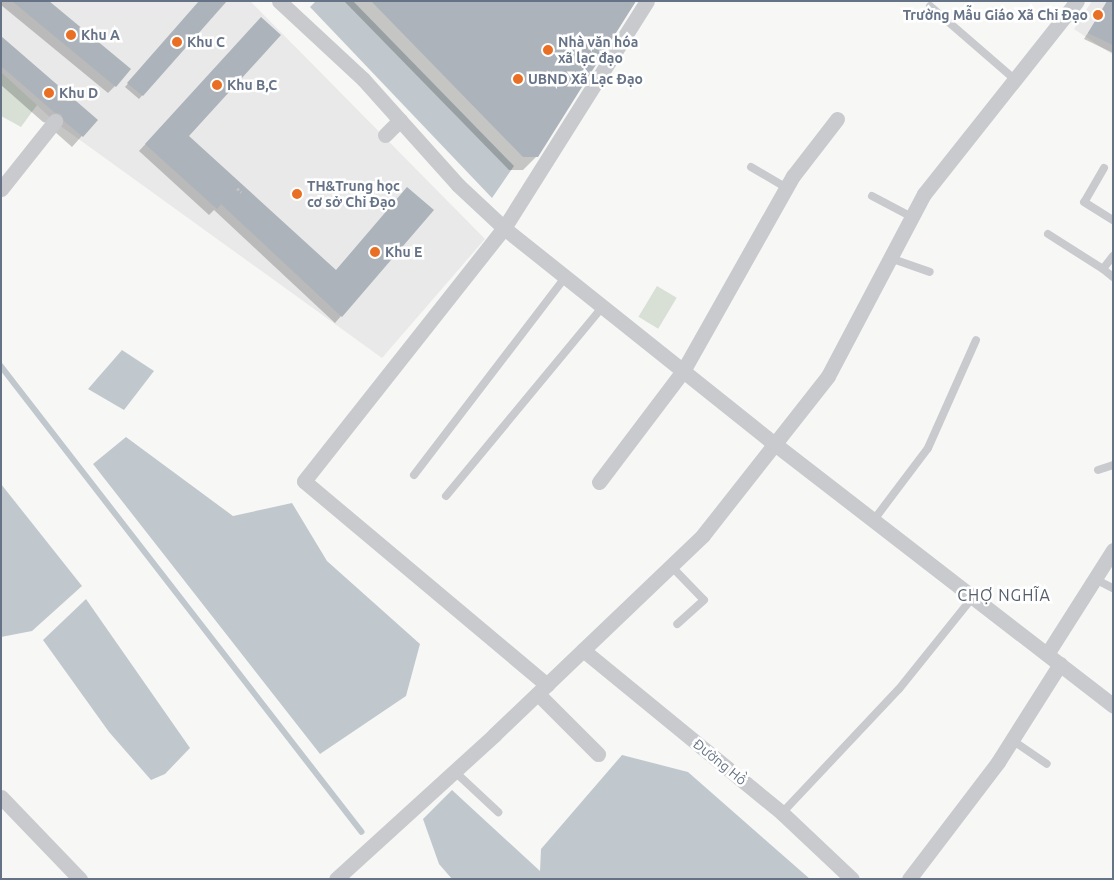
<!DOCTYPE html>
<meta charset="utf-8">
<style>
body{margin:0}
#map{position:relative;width:1114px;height:880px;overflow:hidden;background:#f7f8f5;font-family:Ubuntu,sans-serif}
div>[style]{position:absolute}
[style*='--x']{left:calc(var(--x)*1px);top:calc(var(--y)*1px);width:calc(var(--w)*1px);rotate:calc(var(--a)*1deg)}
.built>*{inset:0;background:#e8e9e8}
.green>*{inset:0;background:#d8e0d6;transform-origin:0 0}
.water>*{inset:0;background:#c0c8ce}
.shadow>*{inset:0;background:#0003}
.stream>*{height:5.5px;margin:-2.75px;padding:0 2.75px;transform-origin:2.75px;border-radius:2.75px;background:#c0c8ce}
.building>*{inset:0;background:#acb3ba}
.path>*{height:3px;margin-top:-1.5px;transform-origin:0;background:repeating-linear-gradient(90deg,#c1c2c5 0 2.5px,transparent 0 5px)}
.service>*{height:8px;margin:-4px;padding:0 4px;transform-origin:4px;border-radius:4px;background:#c8cace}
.minor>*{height:15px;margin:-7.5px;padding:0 7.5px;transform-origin:7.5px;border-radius:7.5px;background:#c8cace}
.dots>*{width:14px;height:14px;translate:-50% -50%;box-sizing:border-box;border:2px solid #fff;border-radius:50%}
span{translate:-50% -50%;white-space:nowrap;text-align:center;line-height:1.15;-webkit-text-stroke:5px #fff;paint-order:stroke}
.poi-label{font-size:14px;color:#667387;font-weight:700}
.right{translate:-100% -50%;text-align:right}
.left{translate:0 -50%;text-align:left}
.street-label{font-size:14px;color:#667387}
.quarter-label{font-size:16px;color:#545e6c;letter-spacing:1px}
.frame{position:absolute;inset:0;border:2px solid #667387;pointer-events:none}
</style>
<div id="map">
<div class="built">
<i style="clip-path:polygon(1px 1px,250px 1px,485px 239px,382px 358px,55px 122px,1px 72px)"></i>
<i style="clip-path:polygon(1092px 1px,1113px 1px,1113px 55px,1074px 29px)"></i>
</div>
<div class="green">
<i style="clip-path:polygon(1px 72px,37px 105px,21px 127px,1px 116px)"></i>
<i style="left:657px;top:286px;width:23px;height:36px;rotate:31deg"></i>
</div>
<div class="water">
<i style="clip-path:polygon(316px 1px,353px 1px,514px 166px,492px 198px,310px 7px)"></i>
<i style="clip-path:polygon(122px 350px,154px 371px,124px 410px,88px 389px)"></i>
<i style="clip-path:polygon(126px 437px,233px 516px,292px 503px,327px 561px,420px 644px,406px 696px,320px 754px,93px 464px)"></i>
<i style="clip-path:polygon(1px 484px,82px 586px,32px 631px,1px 637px)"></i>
<i style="clip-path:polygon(86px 599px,190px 748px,165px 774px,151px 780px,109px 732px,43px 640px)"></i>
<i style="clip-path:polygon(622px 755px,688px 772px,810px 879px,452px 879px,439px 864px,423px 819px,452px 790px,540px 871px,541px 849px)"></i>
</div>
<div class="shadow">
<i style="clip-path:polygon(1px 1px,47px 1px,115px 86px,108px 93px,1px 5px)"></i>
<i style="clip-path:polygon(201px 1px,225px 1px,139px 99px,125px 87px)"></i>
<i style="clip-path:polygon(344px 1px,636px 1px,537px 156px,523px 170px,509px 170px)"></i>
<i style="clip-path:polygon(1108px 1px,1113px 2px,1113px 53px,1084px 39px)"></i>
<i style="clip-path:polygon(255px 26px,187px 136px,335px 271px,341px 316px,335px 323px,214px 210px,209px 215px,139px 151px)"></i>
<i style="clip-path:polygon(1px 38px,96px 120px,72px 147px,54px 131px,51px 124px,43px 122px,1px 85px)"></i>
</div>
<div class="stream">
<i style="--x:1;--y:366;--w:589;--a:52.24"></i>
</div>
<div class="building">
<i style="clip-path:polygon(12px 1px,49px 1px,131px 69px,116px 87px)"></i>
<i style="clip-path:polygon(199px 1px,227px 1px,143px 96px,127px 83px)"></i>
<i style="clip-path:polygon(371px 1px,636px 1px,538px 157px,523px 157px)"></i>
<i style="clip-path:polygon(1107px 1px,1113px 1px,1113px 45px,1088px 33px)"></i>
<i style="clip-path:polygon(261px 17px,281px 35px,189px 136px,336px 270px,407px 187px,434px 210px,342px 317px,221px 204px,217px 209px,145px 144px)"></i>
<i style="clip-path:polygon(1px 36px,98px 120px,83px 137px,64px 121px,61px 114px,54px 112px,1px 66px)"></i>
</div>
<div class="path">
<i style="--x:237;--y:188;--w:6;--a:45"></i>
</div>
<div class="service">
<i style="--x:930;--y:6;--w:110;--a:40.9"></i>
<i style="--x:751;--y:167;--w:42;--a:30.3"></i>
<i style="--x:1104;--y:168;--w:39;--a:120"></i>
<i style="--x:1084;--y:202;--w:34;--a:32"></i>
<i style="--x:872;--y:196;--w:45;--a:27.7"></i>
<i style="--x:1048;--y:234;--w:65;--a:32.5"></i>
<i style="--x:1113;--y:256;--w:16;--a:128"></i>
<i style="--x:1103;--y:269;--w:13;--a:39"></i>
<i style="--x:890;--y:258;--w:42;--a:19.3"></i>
<i style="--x:1098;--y:470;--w:16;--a:-18"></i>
<i style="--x:414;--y:475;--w:250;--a:-52.6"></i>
<i style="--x:446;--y:496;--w:246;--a:-50.4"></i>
<i style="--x:873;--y:521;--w:91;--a:-53"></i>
<i style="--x:928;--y:448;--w:118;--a:-66"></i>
<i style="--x:671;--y:566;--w:47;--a:45.9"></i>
<i style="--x:704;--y:600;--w:36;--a:138"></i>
<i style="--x:1095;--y:579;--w:20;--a:27"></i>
<i style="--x:1012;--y:740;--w:42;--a:34.4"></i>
<i style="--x:453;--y:770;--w:62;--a:43"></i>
<i style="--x:782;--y:813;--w:170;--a:-46.7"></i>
<i style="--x:899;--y:689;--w:118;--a:-51.2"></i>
</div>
<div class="minor">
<i style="--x:279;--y:1;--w:115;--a:42.9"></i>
<i style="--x:363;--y:79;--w:142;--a:48.1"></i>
<i style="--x:458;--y:185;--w:63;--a:43.1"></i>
<i style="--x:504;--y:228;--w:348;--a:38.6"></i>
<i style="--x:776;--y:445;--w:426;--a:37.7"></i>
<i style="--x:385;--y:135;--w:21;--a:-45"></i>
<i style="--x:1;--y:189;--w:87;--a:-51.5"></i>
<i style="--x:599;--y:482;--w:139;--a:-52.9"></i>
<i style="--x:683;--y:371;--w:224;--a:-60.6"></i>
<i style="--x:793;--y:176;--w:72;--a:-52.3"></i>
<i style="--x:583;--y:650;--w:257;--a:39.3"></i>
<i style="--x:782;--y:813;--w:96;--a:43.3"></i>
<i style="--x:1047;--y:654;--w:123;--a:-57.6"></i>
<i style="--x:547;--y:685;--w:317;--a:-140"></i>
<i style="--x:304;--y:481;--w:323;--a:-51.7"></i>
<i style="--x:504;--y:228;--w:268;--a:-57.8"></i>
<i style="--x:538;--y:694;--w:85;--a:45"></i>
<i style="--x:1;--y:797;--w:114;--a:46.1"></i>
<i style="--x:336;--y:879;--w:214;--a:-42.3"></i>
<i style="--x:494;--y:735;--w:289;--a:-43.7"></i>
<i style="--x:703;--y:535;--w:202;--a:-51.8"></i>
<i style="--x:828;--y:376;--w:206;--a:-62.2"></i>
<i style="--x:924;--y:194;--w:246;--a:-51.6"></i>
<i style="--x:909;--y:879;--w:147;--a:-52.7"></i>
<i style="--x:998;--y:762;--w:116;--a:-57.7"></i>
</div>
<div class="dots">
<i style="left:1098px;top:15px;background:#e96f24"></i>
<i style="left:71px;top:35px;background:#e96f24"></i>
<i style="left:177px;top:42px;background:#e96f24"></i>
<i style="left:548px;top:50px;background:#e96f24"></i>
<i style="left:518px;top:79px;background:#e96f24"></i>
<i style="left:217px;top:85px;background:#e96f24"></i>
<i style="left:49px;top:93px;background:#e96f24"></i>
<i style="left:297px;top:194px;background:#e96f24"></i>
<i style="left:375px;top:252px;background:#e96f24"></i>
</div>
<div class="poi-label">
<span class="right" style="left:1088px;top:15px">Trường Mẫu Giáo Xã Chỉ Đạo</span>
<span class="left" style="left:81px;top:35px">Khu A</span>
<span class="left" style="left:187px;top:42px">Khu C</span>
<span class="left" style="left:558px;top:50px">Nhà văn hóa<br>xã lạc đạo</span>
<span class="left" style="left:528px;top:79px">UBND Xã Lạc Đạo</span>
<span class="left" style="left:227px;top:85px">Khu B,C</span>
<span class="left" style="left:59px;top:93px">Khu D</span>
<span class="left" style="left:307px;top:194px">TH&amp;Trung học<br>cơ sở Chỉ Đạo</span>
<span class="left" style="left:385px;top:252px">Khu E</span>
</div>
<div class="street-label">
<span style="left:720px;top:762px;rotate:39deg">Đường Hồ</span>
</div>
<div class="quarter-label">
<span style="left:1004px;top:595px">CHỢ NGHĨA</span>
</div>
<div class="frame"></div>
</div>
